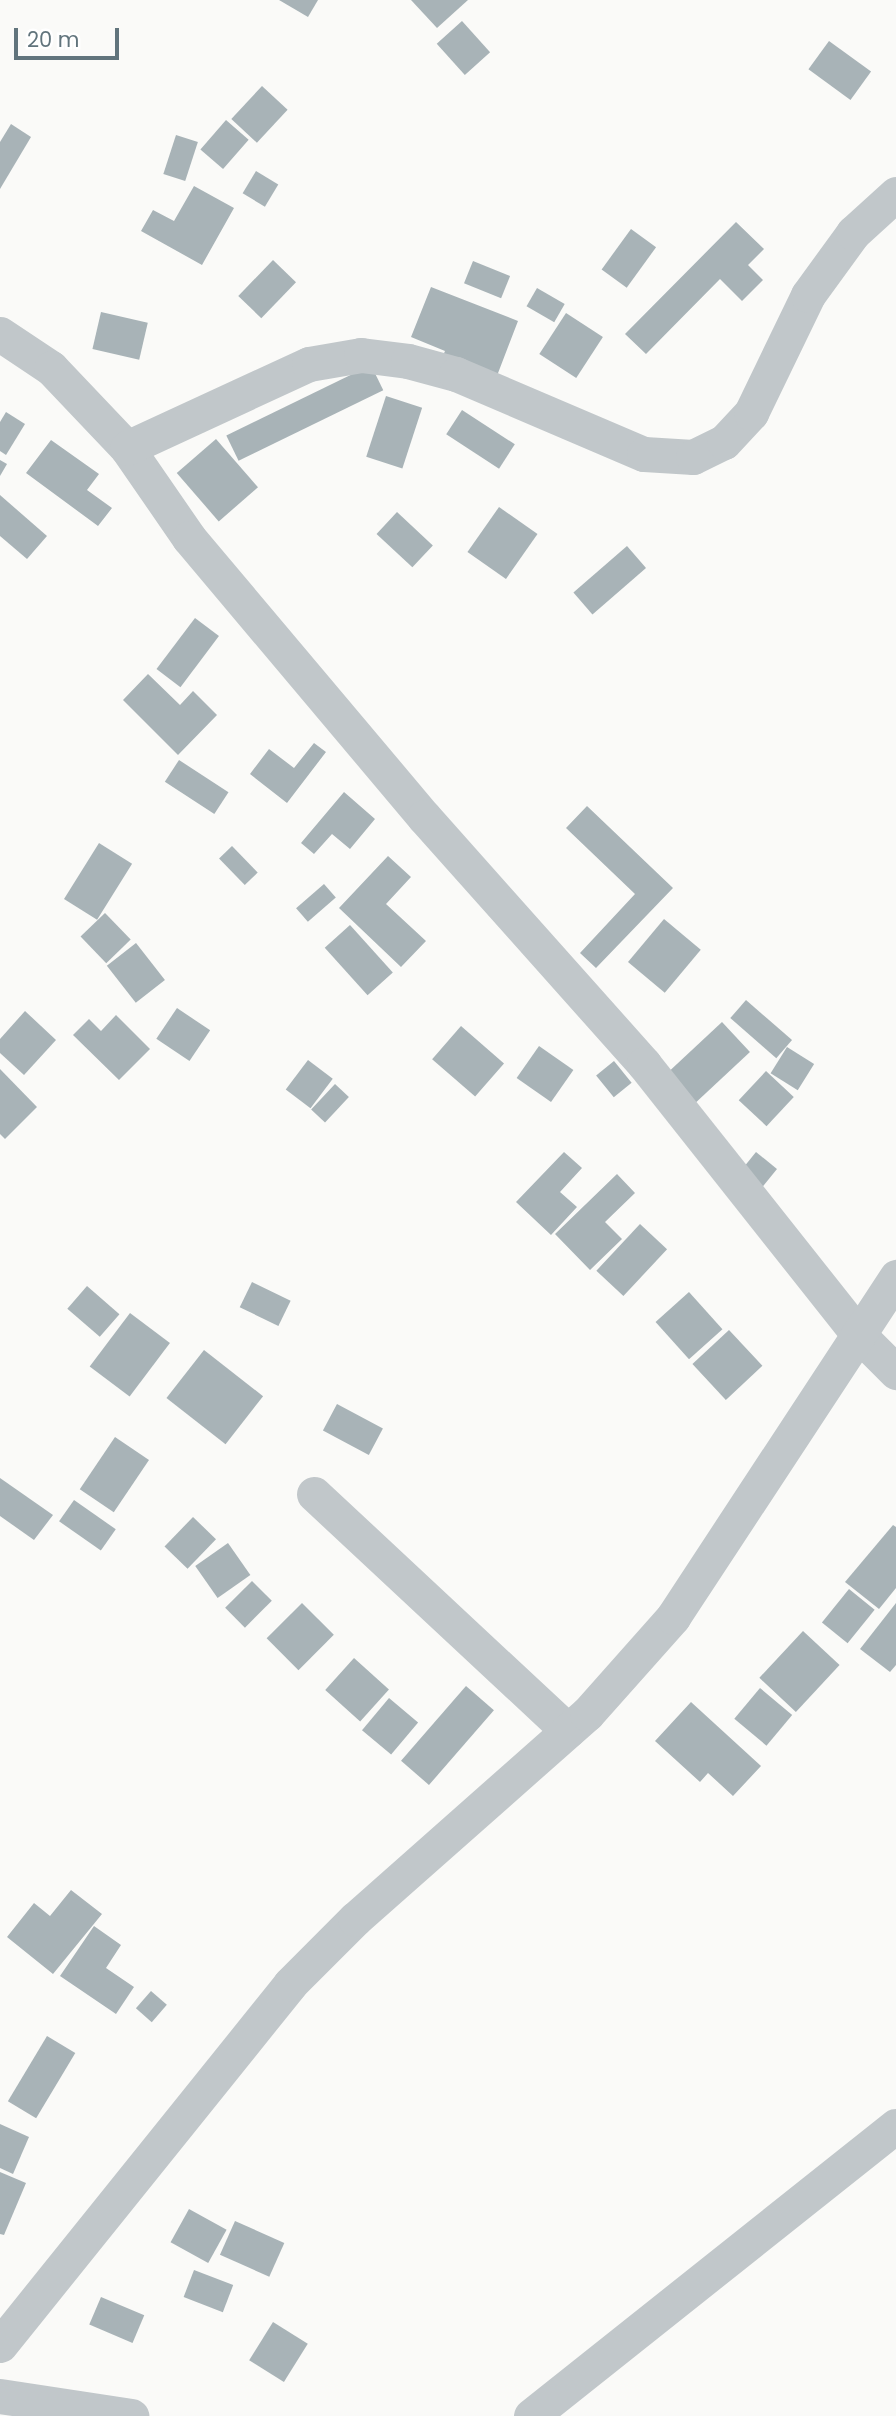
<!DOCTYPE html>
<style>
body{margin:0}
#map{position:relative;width:896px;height:2416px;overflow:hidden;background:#fafaf8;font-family:Poppins,sans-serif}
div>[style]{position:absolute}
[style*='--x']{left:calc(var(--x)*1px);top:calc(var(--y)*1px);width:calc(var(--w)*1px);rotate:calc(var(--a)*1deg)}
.building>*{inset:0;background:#a8b3b7;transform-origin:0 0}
.street>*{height:35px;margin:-17.5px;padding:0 17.5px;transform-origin:17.5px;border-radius:17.5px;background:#c1c7ca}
span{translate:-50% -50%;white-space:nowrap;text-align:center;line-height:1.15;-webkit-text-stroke:7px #fff;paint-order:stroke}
.scale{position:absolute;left:14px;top:28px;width:105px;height:32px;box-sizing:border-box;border:4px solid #61747c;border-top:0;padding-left:9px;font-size:21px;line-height:24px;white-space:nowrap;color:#61747c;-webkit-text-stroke:5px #fff;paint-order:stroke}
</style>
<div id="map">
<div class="building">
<i style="clip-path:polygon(279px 0,318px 0,308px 17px)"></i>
<i style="clip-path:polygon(411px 0,468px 0,437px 28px)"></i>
<i style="left:462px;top:21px;width:42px;height:34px;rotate:48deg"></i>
<i style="left:829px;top:41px;width:52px;height:35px;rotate:36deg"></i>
<i style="left:262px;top:86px;width:35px;height:45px;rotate:43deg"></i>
<i style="left:226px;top:120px;width:30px;height:39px;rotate:41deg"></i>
<i style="clip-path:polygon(11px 124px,31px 137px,0 189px,0 142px)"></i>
<i style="left:176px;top:135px;width:23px;height:41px;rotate:18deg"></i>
<i style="left:256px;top:171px;width:26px;height:26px;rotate:31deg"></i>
<i style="clip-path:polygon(194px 186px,234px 208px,202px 265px,141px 231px,153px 210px,174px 221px)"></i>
<i style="clip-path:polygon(736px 222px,764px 249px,748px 265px,763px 280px,742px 301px,720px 279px,646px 354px,625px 334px)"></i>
<i style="left:631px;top:229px;width:31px;height:50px;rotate:36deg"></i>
<i style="left:273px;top:260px;width:32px;height:50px;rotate:44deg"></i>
<i style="left:473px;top:261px;width:40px;height:24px;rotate:22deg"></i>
<i style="clip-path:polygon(431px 287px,518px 321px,495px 381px,441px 360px,445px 351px,411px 337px)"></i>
<i style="left:537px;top:288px;width:32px;height:21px;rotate:30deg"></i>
<i style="left:101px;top:312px;width:48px;height:38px;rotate:13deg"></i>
<i style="left:566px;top:313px;width:44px;height:49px;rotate:33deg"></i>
<i style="left:371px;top:365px;width:28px;height:161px;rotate:64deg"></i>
<i style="left:386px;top:396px;width:38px;height:64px;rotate:18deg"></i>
<i style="left:462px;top:410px;width:63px;height:29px;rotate:33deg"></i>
<i style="clip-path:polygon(6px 412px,25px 424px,6px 455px,0 451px,0 422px)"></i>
<i style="left:216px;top:439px;width:64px;height:52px;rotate:49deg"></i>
<i style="clip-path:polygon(51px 440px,99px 474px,87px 490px,112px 508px,98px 526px,26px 473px)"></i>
<i style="clip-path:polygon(0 460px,7px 464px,0 476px)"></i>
<i style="clip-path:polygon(0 495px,47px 536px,27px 559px,0 536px)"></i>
<i style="left:499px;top:507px;width:47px;height:55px;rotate:35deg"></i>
<i style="left:397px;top:512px;width:49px;height:30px;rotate:43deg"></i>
<i style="left:627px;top:546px;width:29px;height:71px;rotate:49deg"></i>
<i style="left:195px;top:618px;width:30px;height:64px;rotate:37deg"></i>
<i style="clip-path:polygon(148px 674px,180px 705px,193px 691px,217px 715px,178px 755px,123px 700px)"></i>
<i style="clip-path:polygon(314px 743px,326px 752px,287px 803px,250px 774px,269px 749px,294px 768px)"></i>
<i style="left:179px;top:760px;width:59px;height:26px;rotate:33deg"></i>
<i style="clip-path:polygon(344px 792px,375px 819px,350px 849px,332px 834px,314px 854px,301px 843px)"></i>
<i style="clip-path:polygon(587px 806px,673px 888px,596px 968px,580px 953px,635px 894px,566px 828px)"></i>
<i style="left:99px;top:843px;width:39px;height:66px;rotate:32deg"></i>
<i style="left:232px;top:846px;width:37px;height:18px;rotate:46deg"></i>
<i style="clip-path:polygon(388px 856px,411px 877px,386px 904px,426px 941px,401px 967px,339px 908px)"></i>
<i style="left:324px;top:884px;width:18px;height:37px;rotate:49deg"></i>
<i style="left:105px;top:913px;width:37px;height:34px;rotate:46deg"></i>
<i style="left:664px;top:919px;width:48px;height:56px;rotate:40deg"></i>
<i style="left:350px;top:925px;width:64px;height:34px;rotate:48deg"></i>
<i style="left:136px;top:943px;width:47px;height:37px;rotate:52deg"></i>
<i style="left:746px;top:1000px;width:61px;height:24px;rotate:41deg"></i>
<i style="left:177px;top:1008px;width:40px;height:37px;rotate:34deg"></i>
<i style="clip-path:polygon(25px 1011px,56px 1040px,24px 1075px,0 1053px,0 1039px)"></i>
<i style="clip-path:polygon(116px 1015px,150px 1049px,119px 1080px,73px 1035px,89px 1019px,101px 1031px)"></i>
<i style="left:722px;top:1022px;width:41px;height:81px;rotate:47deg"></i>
<i style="left:461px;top:1026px;width:57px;height:44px;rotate:41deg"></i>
<i style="left:539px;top:1046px;width:42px;height:39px;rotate:35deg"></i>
<i style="left:787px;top:1047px;width:32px;height:31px;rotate:32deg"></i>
<i style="left:308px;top:1060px;width:31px;height:37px;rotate:37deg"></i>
<i style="left:614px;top:1061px;width:28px;height:23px;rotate:51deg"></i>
<i style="clip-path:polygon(0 1069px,37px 1107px,5px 1139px,0 1134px)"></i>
<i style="left:766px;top:1071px;width:38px;height:40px;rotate:43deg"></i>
<i style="left:335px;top:1084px;width:19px;height:35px;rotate:43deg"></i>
<i style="clip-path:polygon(564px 1152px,582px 1168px,560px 1192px,577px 1207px,551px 1235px,516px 1202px)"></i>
<i style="left:756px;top:1152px;width:27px;height:25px;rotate:39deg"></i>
<i style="clip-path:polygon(617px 1174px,635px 1193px,605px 1222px,622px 1239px,590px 1270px,555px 1234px)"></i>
<i style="left:640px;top:1224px;width:37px;height:64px;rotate:43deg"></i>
<i style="left:252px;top:1282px;width:43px;height:28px;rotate:26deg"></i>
<i style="left:87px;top:1286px;width:43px;height:30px;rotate:41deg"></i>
<i style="left:689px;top:1292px;width:50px;height:45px;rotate:48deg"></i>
<i style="left:130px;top:1313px;width:50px;height:67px;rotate:37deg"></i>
<i style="left:729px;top:1330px;width:49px;height:50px;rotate:47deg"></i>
<i style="left:204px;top:1350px;width:75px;height:61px;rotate:38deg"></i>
<i style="left:337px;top:1404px;width:52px;height:30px;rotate:28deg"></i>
<i style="left:115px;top:1437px;width:41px;height:63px;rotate:34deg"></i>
<i style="clip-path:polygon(0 1478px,53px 1515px,34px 1540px,0 1516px)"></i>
<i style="left:74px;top:1500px;width:51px;height:26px;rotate:35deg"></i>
<i style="left:193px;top:1517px;width:32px;height:41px;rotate:44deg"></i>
<i style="clip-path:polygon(893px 1525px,896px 1527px,896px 1588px,879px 1609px,845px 1582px)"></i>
<i style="left:228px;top:1543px;width:39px;height:40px;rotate:55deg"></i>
<i style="left:252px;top:1581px;width:28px;height:38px;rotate:45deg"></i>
<i style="left:849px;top:1589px;width:33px;height:43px;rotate:39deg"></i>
<i style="left:302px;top:1603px;width:45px;height:50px;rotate:45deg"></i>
<i style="clip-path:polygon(896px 1603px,896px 1665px,890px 1672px,860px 1649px)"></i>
<i style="left:803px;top:1631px;width:50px;height:64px;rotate:43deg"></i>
<i style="left:354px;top:1658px;width:47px;height:43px;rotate:42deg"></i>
<i style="left:466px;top:1686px;width:37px;height:99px;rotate:41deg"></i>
<i style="left:760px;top:1688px;width:42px;height:40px;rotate:40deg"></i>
<i style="left:389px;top:1698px;width:38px;height:42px;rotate:40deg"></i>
<i style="clip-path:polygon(691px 1702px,761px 1766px,733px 1796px,708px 1773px,700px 1782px,655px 1741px)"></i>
<i style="clip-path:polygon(71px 1890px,102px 1914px,53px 1974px,7px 1937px,34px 1903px,50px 1916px)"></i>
<i style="clip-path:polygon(94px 1926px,121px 1945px,106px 1968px,134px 1987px,116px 2014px,60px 1976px)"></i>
<i style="left:151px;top:1991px;width:21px;height:23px;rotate:41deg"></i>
<i style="left:47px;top:2036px;width:33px;height:76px;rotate:31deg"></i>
<i style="clip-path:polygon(0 2124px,29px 2137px,13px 2174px,0 2168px)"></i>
<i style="clip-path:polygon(0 2172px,26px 2183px,4px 2235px,0 2234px)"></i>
<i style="left:189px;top:2209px;width:43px;height:38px;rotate:29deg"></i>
<i style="left:235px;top:2221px;width:54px;height:37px;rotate:24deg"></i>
<i style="left:194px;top:2270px;width:42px;height:29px;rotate:21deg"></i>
<i style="left:101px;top:2297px;width:47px;height:30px;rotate:23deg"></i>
<i style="left:273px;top:2322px;width:41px;height:45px;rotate:32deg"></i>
</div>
<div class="street">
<i style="--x:0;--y:334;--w:61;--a:33.7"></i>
<i style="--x:51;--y:368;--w:110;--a:46.5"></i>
<i style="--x:127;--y:448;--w:109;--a:55.4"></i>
<i style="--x:189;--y:538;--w:365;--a:49.9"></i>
<i style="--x:424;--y:817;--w:331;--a:48.3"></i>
<i style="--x:644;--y:1064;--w:345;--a:51.6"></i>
<i style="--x:858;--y:1334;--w:54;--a:45"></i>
<i style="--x:127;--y:448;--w:200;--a:-24.8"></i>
<i style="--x:309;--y:364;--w:53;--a:-9.8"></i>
<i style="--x:361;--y:355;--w:47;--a:7.3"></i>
<i style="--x:408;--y:361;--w:50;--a:15.2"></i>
<i style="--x:456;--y:374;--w:204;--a:23.1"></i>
<i style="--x:644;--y:454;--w:49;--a:3.5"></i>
<i style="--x:693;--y:457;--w:34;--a:-26"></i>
<i style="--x:724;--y:442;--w:40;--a:-47"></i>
<i style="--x:751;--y:413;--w:131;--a:-64.2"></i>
<i style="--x:808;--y:295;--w:77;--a:-54"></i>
<i style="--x:853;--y:233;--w:58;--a:-42.2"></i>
<i style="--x:314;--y:1494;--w:347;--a:43"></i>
<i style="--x:0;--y:2345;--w:463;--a:-51.2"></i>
<i style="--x:290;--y:1984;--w:92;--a:-45"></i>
<i style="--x:355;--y:1919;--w:310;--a:-41.5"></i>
<i style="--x:587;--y:1714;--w:130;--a:-48.4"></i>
<i style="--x:673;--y:1617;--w:407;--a:-56.7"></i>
<i style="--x:0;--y:2396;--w:133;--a:8.7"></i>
<i style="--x:531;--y:2416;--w:466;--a:-38.5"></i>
</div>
<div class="scale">20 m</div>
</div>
